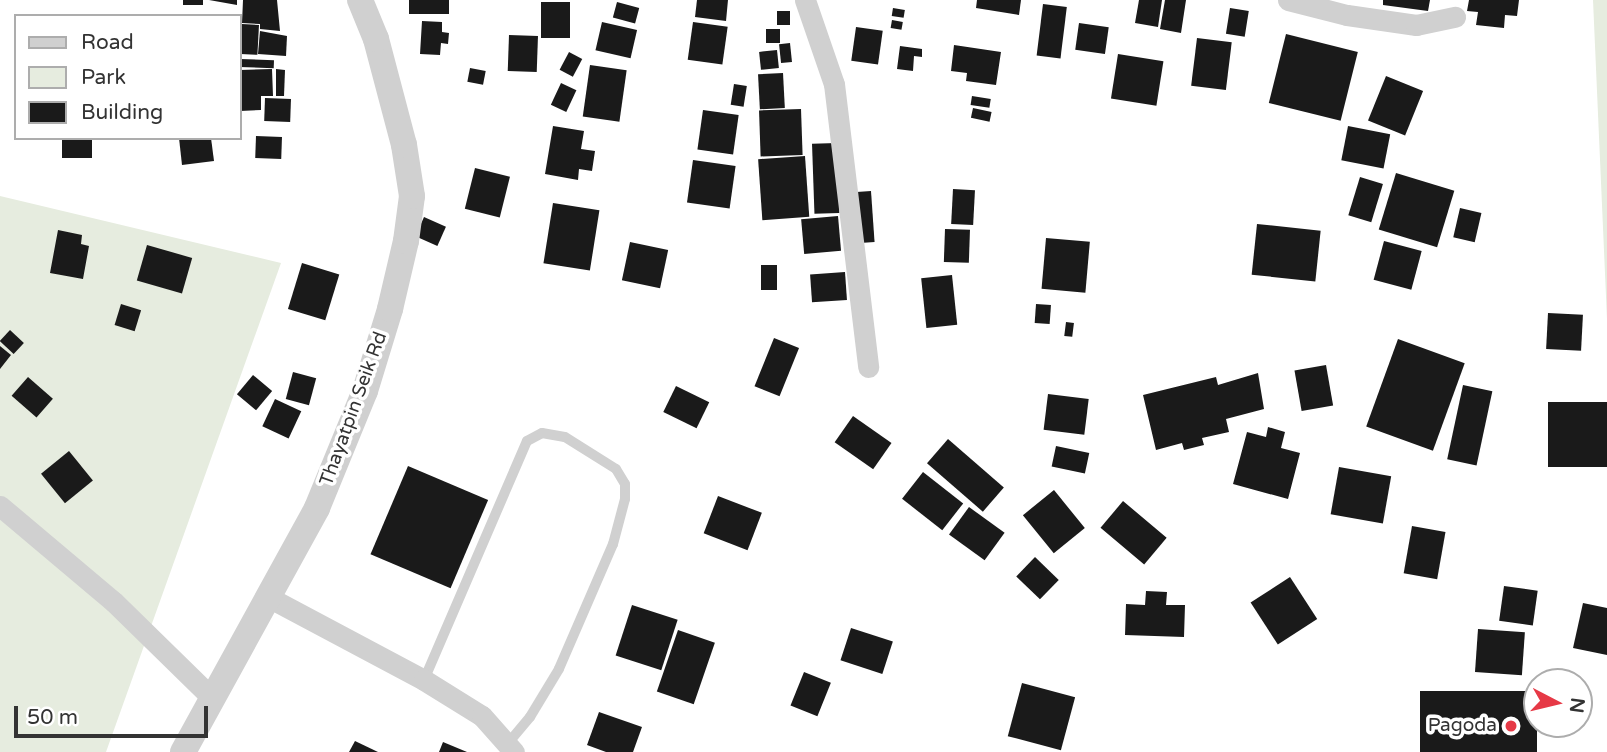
<!DOCTYPE html>
<style>
body{margin:0}
#map{position:relative;width:1607px;height:752px;overflow:hidden;background:#fff;font-family:"Varela Round",sans-serif}
div>[style]{position:absolute}
[style*='--x']{left:calc(var(--x)*1px);top:calc(var(--y)*1px);width:calc(var(--w)*1px);rotate:calc(var(--a)*1deg)}
.green>*{inset:0;background:#e6ecdf}
.building>*{inset:0;background:#1a1a1a;transform-origin:0 0}
.service>*{height:10px;margin:-5px;padding:0 5px;transform-origin:5px;border-radius:5px;background:#d0d0d0}
.minor>*{height:21px;margin:-10.5px;padding:0 10.5px;transform-origin:10.5px;border-radius:10.5px;background:#d0d0d0}
.tertiary>*{height:26px;margin:-13px;padding:0 13px;transform-origin:13px;border-radius:13px;background:#d0d0d0}
.dots>*{width:19px;height:19px;translate:-50% -50%;box-sizing:border-box;border:4px solid #fff;border-radius:50%}
span{translate:-50% -50%;white-space:nowrap;text-align:center;line-height:1.15;-webkit-text-stroke:7px #fff;paint-order:stroke}
.street-label{font-size:19px;color:#333}
.poi-label{font-size:19px;color:#333}
.right{translate:-100% -50%;text-align:right}
.legend{position:absolute;left:14px;top:14px;width:228px;height:126px;box-sizing:border-box;background:#fff;border:2px solid #adadad;margin:0;padding:9px 12px;list-style:none;font-size:21px;color:#333}
.legend li{display:flex;align-items:center;gap:14px;height:35px}
.legend b{width:35px;border:2px solid #adadad}
.north{position:absolute;left:1523px;top:668px;width:70px;height:70px;box-sizing:border-box;background:#fff;border:2px solid #adadad;border-radius:50%;rotate:97deg;font-size:19px;font-weight:700;line-height:28px;text-align:center;color:#333}
.north::after{content:'';display:block;margin:auto;width:24px;height:32px;background:#e63946;clip-path:polygon(50% 0,100% 100%,50% 72%,0 100%)}
.scale{position:absolute;left:14px;top:706px;width:194px;height:32px;box-sizing:border-box;border:4px solid #333;border-top:0;padding-left:9px;font-size:21px;line-height:24px;white-space:nowrap;color:#333;-webkit-text-stroke:5px #fff;paint-order:stroke}
</style>
<div id="map">
<div class="green">
<i style="clip-path:polygon(1593px 0,1607px 0,1607px 319px)"></i>
<i style="clip-path:polygon(0 196px,281px 263px,106px 752px,0 752px)"></i>
</div>
<div class="building">
<i style="left:183px;top:0;width:20px;height:5px"></i>
<i style="clip-path:polygon(209px 0,237px 0,237px 5px)"></i>
<i style="clip-path:polygon(243px 0,277px 0,280px 31px,260px 29px,260px 24px,242px 23px)"></i>
<i style="left:409px;top:0;width:40px;height:14px"></i>
<i style="clip-path:polygon(697px 0,728px 0,726px 21px,695px 17px)"></i>
<i style="clip-path:polygon(977px 0,1021px 0,1019px 15px,976px 8px)"></i>
<i style="clip-path:polygon(1139px 0,1162px 0,1158px 27px,1135px 23px)"></i>
<i style="clip-path:polygon(1165px 0,1186px 0,1181px 33px,1160px 29px)"></i>
<i style="clip-path:polygon(1383px 0,1430px 0,1428px 11px,1383px 5px)"></i>
<i style="clip-path:polygon(1469px 0,1519px 0,1517px 16px,1505px 15px,1504px 28px,1476px 25px,1478px 12px,1467px 11px)"></i>
<i style="left:541px;top:2px;width:29px;height:36px"></i>
<i style="left:617px;top:2px;width:23px;height:16px;rotate:15deg"></i>
<i style="left:1043px;top:4px;width:24px;height:52px;rotate:7deg"></i>
<i style="left:893px;top:8px;width:12px;height:8px;rotate:9deg"></i>
<i style="left:1230px;top:8px;width:19px;height:26px;rotate:9deg"></i>
<i style="left:777px;top:11px;width:13px;height:14px"></i>
<i style="left:892px;top:20px;width:11px;height:8px;rotate:10deg"></i>
<i style="clip-path:polygon(422px 21px,442px 22px,442px 32px,449px 33px,448px 44px,441px 43px,440px 55px,420px 54px)"></i>
<i style="left:602px;top:22px;width:36px;height:29px;rotate:13deg"></i>
<i style="left:693px;top:22px;width:35px;height:38px;rotate:8deg"></i>
<i style="left:1079px;top:23px;width:30px;height:27px;rotate:8deg"></i>
<i style="left:242px;top:24px;width:17px;height:30px;rotate:3deg"></i>
<i style="left:856px;top:27px;width:27px;height:34px;rotate:8deg"></i>
<i style="left:766px;top:29px;width:14px;height:14px"></i>
<i style="clip-path:polygon(260px 31px,287px 36px,286px 56px,258px 54px)"></i>
<i style="left:1286px;top:34px;width:74px;height:71px;rotate:14deg"></i>
<i style="left:509px;top:35px;width:29px;height:36px;rotate:2deg"></i>
<i style="left:1197px;top:38px;width:35px;height:48px;rotate:7deg"></i>
<i style="left:790px;top:43px;width:19px;height:11px;rotate:84deg"></i>
<i style="clip-path:polygon(954px 45px,1001px 52px,996px 85px,966px 81px,967px 73px,951px 71px)"></i>
<i style="clip-path:polygon(900px 46px,922px 49px,922px 57px,914px 56px,913px 71px,897px 69px)"></i>
<i style="left:777px;top:50px;width:18px;height:18px;rotate:84deg"></i>
<i style="left:569px;top:52px;width:15px;height:20px;rotate:28deg"></i>
<i style="left:1118px;top:54px;width:46px;height:45px;rotate:9deg"></i>
<i style="left:240px;top:59px;width:34px;height:8px;rotate:2deg"></i>
<i style="left:590px;top:65px;width:37px;height:52px;rotate:8deg"></i>
<i style="left:470px;top:68px;width:16px;height:14px;rotate:11deg"></i>
<i style="clip-path:polygon(272px 69px,273px 96px,261px 96px,261px 110px,240px 111px,240px 70px)"></i>
<i style="clip-path:polygon(276px 69px,285px 70px,284px 96px,276px 96px)"></i>
<i style="left:783px;top:73px;width:35px;height:25px;rotate:87deg"></i>
<i style="left:1386px;top:76px;width:40px;height:48px;rotate:22deg"></i>
<i style="left:561px;top:83px;width:17px;height:24px;rotate:25deg"></i>
<i style="left:734px;top:84px;width:13px;height:21px;rotate:9deg"></i>
<i style="left:972px;top:96px;width:19px;height:9px;rotate:9deg"></i>
<i style="left:265px;top:98px;width:26px;height:23px;rotate:2deg"></i>
<i style="left:973px;top:108px;width:19px;height:10px;rotate:12deg"></i>
<i style="left:801px;top:109px;width:46px;height:42px;rotate:88deg"></i>
<i style="left:703px;top:110px;width:36px;height:40px;rotate:8deg"></i>
<i style="clip-path:polygon(553px 126px,584px 131px,581px 149px,595px 151px,592px 171px,579px 169px,578px 180px,545px 174px)"></i>
<i style="left:1348px;top:126px;width:43px;height:35px;rotate:11deg"></i>
<i style="left:256px;top:136px;width:26px;height:22px;rotate:2deg"></i>
<i style="left:62px;top:138px;width:30px;height:20px"></i>
<i style="clip-path:polygon(179px 138px,211px 138px,214px 161px,182px 165px)"></i>
<i style="left:837px;top:143px;width:70px;height:25px;rotate:88deg"></i>
<i style="left:805px;top:156px;width:61px;height:47px;rotate:86deg"></i>
<i style="left:693px;top:160px;width:43px;height:43px;rotate:8deg"></i>
<i style="left:475px;top:168px;width:36px;height:42px;rotate:14deg"></i>
<i style="left:1396px;top:173px;width:61px;height:59px;rotate:17deg"></i>
<i style="left:1360px;top:177px;width:24px;height:40px;rotate:17deg"></i>
<i style="left:953px;top:189px;width:22px;height:35px;rotate:3deg"></i>
<i style="left:871px;top:191px;width:51px;height:18px;rotate:86deg"></i>
<i style="left:553px;top:203px;width:47px;height:61px;rotate:9deg"></i>
<i style="left:1460px;top:208px;width:22px;height:30px;rotate:13deg"></i>
<i style="left:838px;top:216px;width:35px;height:37px;rotate:85deg"></i>
<i style="left:424px;top:217px;width:24px;height:21px;rotate:24deg"></i>
<i style="left:1257px;top:224px;width:64px;height:51px;rotate:6deg"></i>
<i style="left:945px;top:229px;width:25px;height:33px;rotate:2deg"></i>
<i style="clip-path:polygon(58px 230px,82px 235px,81px 244px,89px 246px,83px 279px,50px 273px)"></i>
<i style="left:1046px;top:238px;width:44px;height:51px;rotate:5deg"></i>
<i style="left:1384px;top:241px;width:39px;height:40px;rotate:15deg"></i>
<i style="left:630px;top:242px;width:39px;height:39px;rotate:12deg"></i>
<i style="left:147px;top:245px;width:47px;height:37px;rotate:16deg"></i>
<i style="left:302px;top:263px;width:39px;height:48px;rotate:17deg"></i>
<i style="left:761px;top:265px;width:16px;height:25px"></i>
<i style="left:845px;top:272px;width:28px;height:35px;rotate:86deg"></i>
<i style="left:952px;top:275px;width:50px;height:31px;rotate:84deg"></i>
<i style="left:121px;top:304px;width:21px;height:22px;rotate:17deg"></i>
<i style="left:1036px;top:304px;width:15px;height:19px;rotate:4deg"></i>
<i style="left:1548px;top:313px;width:35px;height:36px;rotate:3deg"></i>
<i style="left:1066px;top:322px;width:8px;height:14px;rotate:7deg"></i>
<i style="left:10px;top:330px;width:19px;height:15px;rotate:43deg"></i>
<i style="left:774px;top:338px;width:27px;height:52px;rotate:22deg"></i>
<i style="left:1398px;top:339px;width:71px;height:93px;rotate:20deg"></i>
<i style="clip-path:polygon(0 346px,11px 355px,0 369px)"></i>
<i style="left:1326px;top:365px;width:41px;height:32px;rotate:80deg"></i>
<i style="left:293px;top:372px;width:24px;height:28px;rotate:15deg"></i>
<i style="clip-path:polygon(1258px 373px,1264px 409px,1226px 419px,1229px 432px,1202px 438px,1204px 445px,1184px 450px,1182px 443px,1156px 450px,1143px 395px,1216px 377px,1218px 385px)"></i>
<i style="left:253px;top:375px;width:25px;height:25px;rotate:40deg"></i>
<i style="left:28px;top:377px;width:33px;height:25px;rotate:41deg"></i>
<i style="left:1463px;top:385px;width:30px;height:76px;rotate:12deg"></i>
<i style="left:676px;top:386px;width:37px;height:29px;rotate:26deg"></i>
<i style="left:1048px;top:394px;width:41px;height:36px;rotate:7deg"></i>
<i style="left:275px;top:399px;width:29px;height:30px;rotate:25deg"></i>
<i style="left:1607px;top:402px;width:65px;height:59px;rotate:90deg"></i>
<i style="left:853px;top:416px;width:47px;height:32px;rotate:35deg"></i>
<i style="clip-path:polygon(1268px 427px,1285px 432px,1281px 448px,1300px 453px,1288px 499px,1233px 484px,1247px 432px,1266px 437px)"></i>
<i style="left:948px;top:439px;width:74px;height:32px;rotate:41deg"></i>
<i style="left:1056px;top:446px;width:34px;height:21px;rotate:12deg"></i>
<i style="left:69px;top:451px;width:38px;height:36px;rotate:51deg"></i>
<i style="left:408px;top:466px;width:87px;height:96px;rotate:23deg"></i>
<i style="left:1339px;top:467px;width:53px;height:48px;rotate:10deg"></i>
<i style="left:923px;top:472px;width:51px;height:34px;rotate:38deg"></i>
<i style="left:1054px;top:490px;width:49px;height:40px;rotate:51deg"></i>
<i style="left:718px;top:496px;width:47px;height:40px;rotate:21deg"></i>
<i style="left:1123px;top:501px;width:57px;height:35px;rotate:40deg"></i>
<i style="left:969px;top:507px;width:44px;height:34px;rotate:36deg"></i>
<i style="left:1412px;top:526px;width:34px;height:48px;rotate:10deg"></i>
<i style="left:1035px;top:557px;width:33px;height:27px;rotate:44deg"></i>
<i style="left:1290px;top:577px;width:50px;height:47px;rotate:57deg"></i>
<i style="left:1504px;top:586px;width:34px;height:35px;rotate:8deg"></i>
<i style="clip-path:polygon(1146px 591px,1167px 592px,1166px 605px,1185px 605px,1184px 637px,1125px 635px,1126px 604px,1145px 605px)"></i>
<i style="clip-path:polygon(1583px 603px,1607px 608px,1607px 655px,1573px 648px)"></i>
<i style="left:632px;top:605px;width:48px;height:53px;rotate:18deg"></i>
<i style="left:851px;top:628px;width:44px;height:34px;rotate:18deg"></i>
<i style="left:1478px;top:629px;width:47px;height:43px;rotate:4deg"></i>
<i style="left:678px;top:630px;width:39px;height:65px;rotate:19deg"></i>
<i style="left:804px;top:672px;width:29px;height:36px;rotate:22deg"></i>
<i style="left:1022px;top:683px;width:55px;height:55px;rotate:15deg"></i>
<i style="left:1420px;top:691px;width:117px;height:61px"></i>
<i style="clip-path:polygon(599px 712px,642px 727px,633px 752px,606px 752px,587px 745px)"></i>
<i style="clip-path:polygon(355px 741px,378px 752px,349px 752px)"></i>
<i style="clip-path:polygon(443px 742px,467px 752px,439px 752px)"></i>
</div>
<div class="service">
<i style="--x:424;--y:680;--w:260;--a:-66.7"></i>
<i style="--x:527;--y:441;--w:17;--a:-28"></i>
<i style="--x:542;--y:433;--w:23;--a:10"></i>
<i style="--x:565;--y:437;--w:60;--a:32.1"></i>
<i style="--x:616;--y:469;--w:17;--a:59"></i>
<i style="--x:625;--y:484;--w:15;--a:90"></i>
<i style="--x:625;--y:499;--w:47;--a:104.9"></i>
<i style="--x:613;--y:544;--w:136;--a:113.4"></i>
<i style="--x:559;--y:669;--w:56;--a:121.1"></i>
<i style="--x:530;--y:717;--w:35;--a:130"></i>
</div>
<div class="minor">
<i style="--x:805;--y:0;--w:89;--a:71"></i>
<i style="--x:834;--y:84;--w:285;--a:83.1"></i>
<i style="--x:1288;--y:0;--w:61;--a:14.3"></i>
<i style="--x:1347;--y:15;--w:70;--a:8.2"></i>
<i style="--x:1416;--y:25;--w:40;--a:-12"></i>
<i style="--x:0;--y:506;--w:149;--a:40.1"></i>
<i style="--x:114;--y:602;--w:137;--a:44.4"></i>
<i style="--x:270;--y:598;--w:174;--a:28"></i>
<i style="--x:424;--y:680;--w:68;--a:31.8"></i>
<i style="--x:482;--y:716;--w:48;--a:48.4"></i>
</div>
<div class="tertiary">
<i style="--x:183;--y:752;--w:278;--a:-61.2"></i>
<i style="--x:317;--y:508;--w:126;--a:-67.7"></i>
<i style="--x:365;--y:391;--w:86;--a:-73"></i>
<i style="--x:390;--y:309;--w:70;--a:-76.8"></i>
<i style="--x:406;--y:241;--w:45;--a:-82.4"></i>
<i style="--x:412;--y:196;--w:52;--a:-98.9"></i>
<i style="--x:404;--y:145;--w:110;--a:-104.8"></i>
<i style="--x:376;--y:39;--w:42;--a:-112.3"></i>
</div>
<div class="dots">
<i style="left:1511px;top:726px;background:#e63946"></i>
</div>
<div class="street-label">
<span style="left:354px;top:409px;rotate:-70deg">Thayatpin Seik Rd</span>
</div>
<div class="poi-label">
<span class="right" style="left:1497px;top:726px">Pagoda</span>
</div>
<ul class="legend">
<li><b style="height:9px;background:#d0d0d0"></b>Road</li>
<li><b style="height:19px;background:#e6ecdf"></b>Park</li>
<li><b style="height:19px;background:#1a1a1a"></b>Building</li>
</ul>
<div class="north">N</div>
<div class="scale">50 m</div>
</div>
